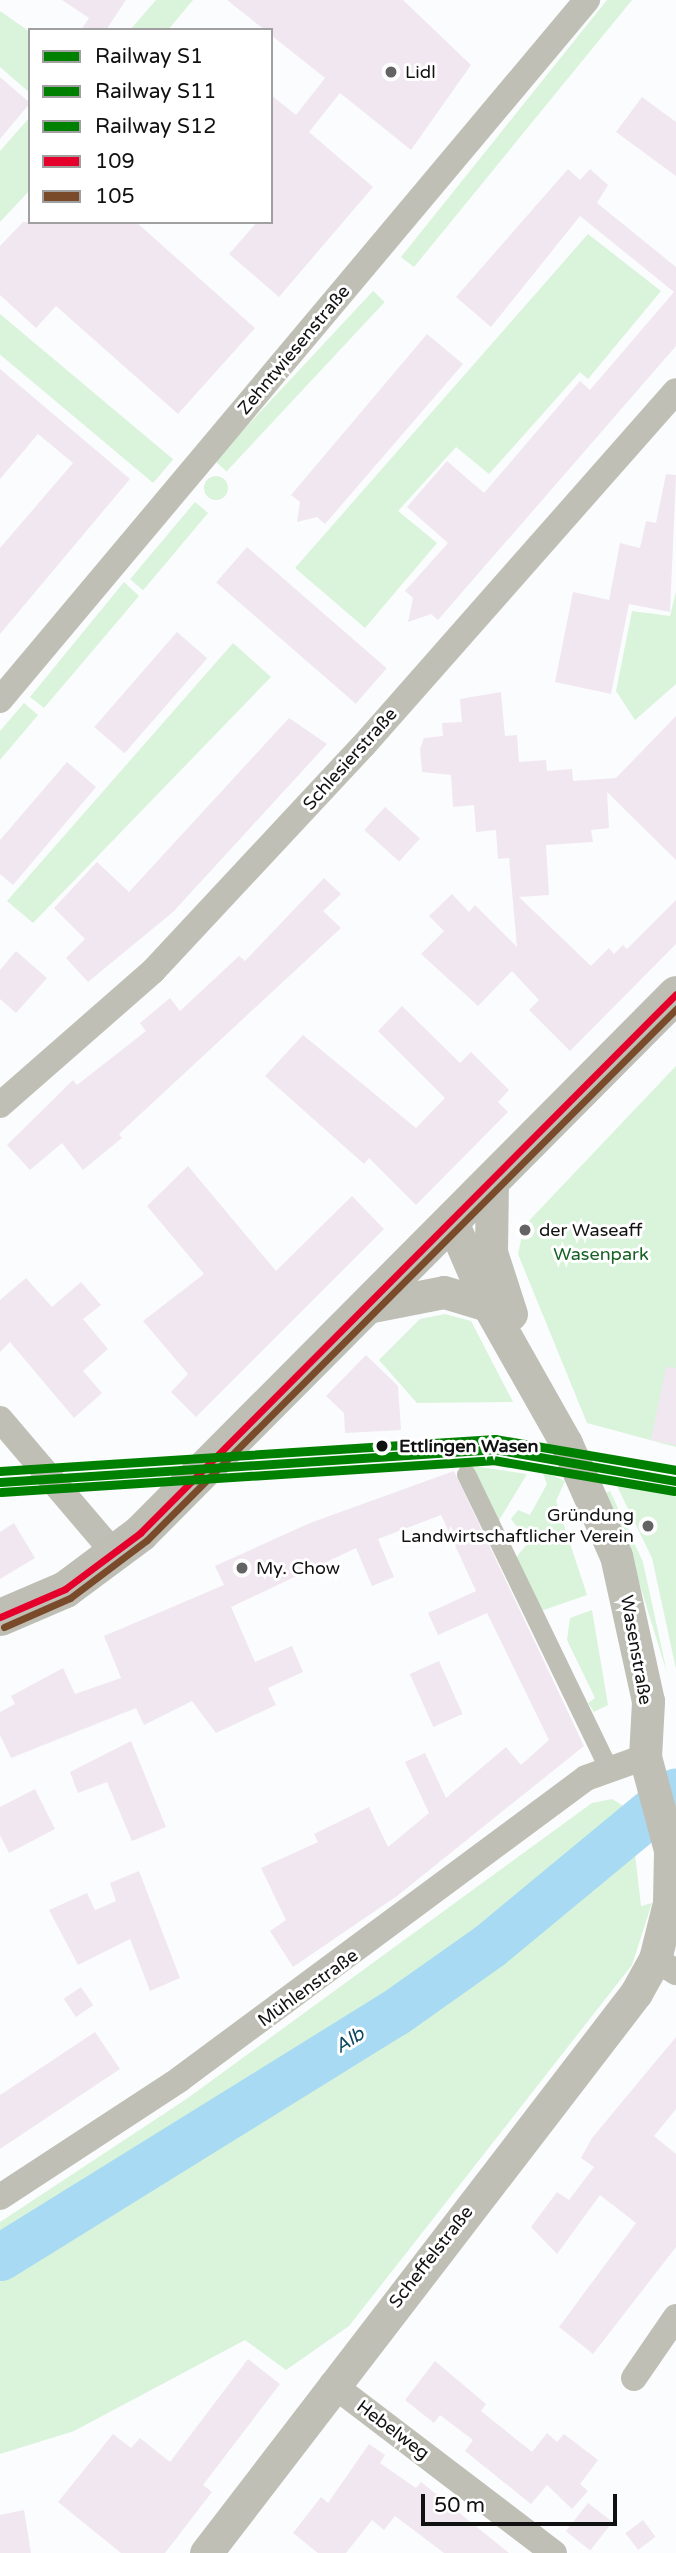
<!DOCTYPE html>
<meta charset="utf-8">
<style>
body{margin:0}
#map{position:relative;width:676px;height:2553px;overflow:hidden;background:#fbfcfd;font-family:"Varela Round",sans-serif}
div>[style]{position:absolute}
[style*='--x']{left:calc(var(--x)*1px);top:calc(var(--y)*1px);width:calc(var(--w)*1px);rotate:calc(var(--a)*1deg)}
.green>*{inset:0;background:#d9f4db;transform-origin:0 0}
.round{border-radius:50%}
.river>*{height:47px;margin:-23.5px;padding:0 23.5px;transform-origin:23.5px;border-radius:23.5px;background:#a8daf4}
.building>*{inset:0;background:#f1e7f0;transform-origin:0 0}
.pedestrian>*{height:19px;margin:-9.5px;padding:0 9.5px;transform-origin:9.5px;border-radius:9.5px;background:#bfbfb6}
.minor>*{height:26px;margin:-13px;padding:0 13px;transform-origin:13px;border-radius:13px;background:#bfbfb6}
.tertiary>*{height:33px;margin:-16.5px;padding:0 16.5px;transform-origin:16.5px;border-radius:16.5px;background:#bfbfb6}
.secondary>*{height:37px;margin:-18.5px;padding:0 18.5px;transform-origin:18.5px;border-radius:18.5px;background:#bebeb5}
.bus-1>*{height:7px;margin:-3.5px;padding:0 3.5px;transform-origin:3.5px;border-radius:3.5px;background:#e4002b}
.bus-2>*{height:7px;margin:-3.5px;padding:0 3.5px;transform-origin:3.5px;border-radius:3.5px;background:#7a4b2a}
.rail-1>*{height:9px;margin:-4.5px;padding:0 4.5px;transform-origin:4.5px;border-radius:4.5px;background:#008000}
.rail-2>*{height:9px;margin:-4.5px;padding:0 4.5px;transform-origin:4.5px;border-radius:4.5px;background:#008000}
.rail-3>*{height:9px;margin:-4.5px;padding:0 4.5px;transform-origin:4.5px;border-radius:4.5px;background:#008000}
.dots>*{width:19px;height:19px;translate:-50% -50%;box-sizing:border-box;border:4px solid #fff;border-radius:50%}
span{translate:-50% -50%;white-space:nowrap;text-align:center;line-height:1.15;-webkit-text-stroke:6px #fff;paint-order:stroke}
.poi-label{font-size:18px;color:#111112}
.left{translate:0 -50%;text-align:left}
.right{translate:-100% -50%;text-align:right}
.street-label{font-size:18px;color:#111112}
.park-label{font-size:18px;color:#176124}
.stop-label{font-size:18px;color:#111112;font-weight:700}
.water-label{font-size:19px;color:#0d4861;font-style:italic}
.legend{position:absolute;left:28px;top:28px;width:245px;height:196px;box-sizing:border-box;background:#fff;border:2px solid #a0a0a0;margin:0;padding:9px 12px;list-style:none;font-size:21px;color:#111112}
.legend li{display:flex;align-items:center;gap:14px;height:35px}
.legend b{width:35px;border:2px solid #a0a0a0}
.scale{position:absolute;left:421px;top:2494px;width:196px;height:32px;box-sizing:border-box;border:4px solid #111112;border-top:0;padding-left:9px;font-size:21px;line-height:24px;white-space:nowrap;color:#111112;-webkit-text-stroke:5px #fff;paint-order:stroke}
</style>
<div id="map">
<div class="green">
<i style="clip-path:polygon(156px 0,193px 0,168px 30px,130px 30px)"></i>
<i style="clip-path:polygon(607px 0,632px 0,414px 267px,401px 257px)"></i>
<i style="clip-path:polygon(0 11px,30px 32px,30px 93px,0 67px)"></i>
<i style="clip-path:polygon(30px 117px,30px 190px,0 222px,0 151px)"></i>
<i style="clip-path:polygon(588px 234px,661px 291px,588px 379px,580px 372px,489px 474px,456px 447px,398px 511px,437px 543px,365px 628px,295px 568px)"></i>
<i style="left:373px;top:291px;width:16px;height:232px;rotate:43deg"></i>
<i style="left:0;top:314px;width:226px;height:31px;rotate:40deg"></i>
<i class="round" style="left:204px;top:476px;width:24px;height:24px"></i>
<i style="left:195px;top:502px;width:17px;height:101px;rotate:40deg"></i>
<i style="clip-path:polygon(124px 582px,139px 596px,44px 708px,30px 697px)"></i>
<i style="clip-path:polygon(676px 591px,676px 684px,635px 720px,616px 691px,632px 611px,670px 616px)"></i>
<i style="clip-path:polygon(233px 643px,271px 677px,33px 923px,7px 901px)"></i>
<i style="clip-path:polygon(24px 703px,38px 715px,0 760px,0 731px)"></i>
<i style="clip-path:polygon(676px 1066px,676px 1447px,587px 1423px,518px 1254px,524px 1226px)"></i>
<i style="clip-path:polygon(445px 1314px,471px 1321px,513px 1402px,417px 1403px,379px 1360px,420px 1319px)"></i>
<i style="clip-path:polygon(473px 1466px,527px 1474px,498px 1522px,471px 1472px)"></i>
<i style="clip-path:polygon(542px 1471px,565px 1481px,556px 1501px,587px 1595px,538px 1612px,513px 1561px,529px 1542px,511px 1519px,518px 1510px,530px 1515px,547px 1484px)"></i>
<i style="clip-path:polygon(619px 1479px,676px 1491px,676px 1669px,652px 1558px,614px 1480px)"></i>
<i style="clip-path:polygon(610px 1491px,643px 1562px,667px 1673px,635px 1569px,603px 1494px)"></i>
<i style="clip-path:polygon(592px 1610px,608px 1705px,594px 1712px,588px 1703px,595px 1698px,567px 1640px,570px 1618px)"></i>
<i style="clip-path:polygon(612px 1799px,630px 1810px,641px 1906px,652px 1903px,632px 1965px,349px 2326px,286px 2370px,245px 2340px,74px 2431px,0 2454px,0 2222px,185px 2100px,592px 1803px)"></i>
</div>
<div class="river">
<i style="--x:0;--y:2257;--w:463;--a:-31.8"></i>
<i style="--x:394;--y:2013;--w:118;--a:-35.3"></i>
<i style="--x:490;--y:1945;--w:241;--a:-39.6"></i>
</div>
<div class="building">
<i style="clip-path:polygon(62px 0,126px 0,106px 30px,81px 30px,89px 18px)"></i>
<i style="clip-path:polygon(227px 0,403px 0,471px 65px,411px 150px,340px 93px,309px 132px,373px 187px,279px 297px,229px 254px,257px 222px,271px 222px,271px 95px,296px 115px,325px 78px)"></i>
<i style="clip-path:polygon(0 77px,30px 103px,0 139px)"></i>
<i style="clip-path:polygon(642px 97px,676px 122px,676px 176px,616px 132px)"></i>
<i style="clip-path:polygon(568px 169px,580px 180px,590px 169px,608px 185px,597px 203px,676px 267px,676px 346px,438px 620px,431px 614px,408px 622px,413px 598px,405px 591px,448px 543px,407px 507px,447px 461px,484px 493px,580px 381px,590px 390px,674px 292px,580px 216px,491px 327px,456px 297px)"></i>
<i style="clip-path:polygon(23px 222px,136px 222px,255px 328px,178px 414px,56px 306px,36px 328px,0 295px,0 246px)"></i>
<i style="clip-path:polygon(427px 334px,463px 364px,325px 524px,317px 517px,297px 522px,300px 502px,291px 495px)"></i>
<i style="clip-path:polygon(0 369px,130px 479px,0 634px,0 548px,73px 463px,38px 434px,0 479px)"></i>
<i style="clip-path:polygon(666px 474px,676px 475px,670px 612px,629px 604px,611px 694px,555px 682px,573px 592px,609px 600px,620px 543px,640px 548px,646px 521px,656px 523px)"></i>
<i style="left:247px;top:547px;width:185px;height:47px;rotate:41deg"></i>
<i style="left:177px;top:632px;width:40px;height:126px;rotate:41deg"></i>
<i style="clip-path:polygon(501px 692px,505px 736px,517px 735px,519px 762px,546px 760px,547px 771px,572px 769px,573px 781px,616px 778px,676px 716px,676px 860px,607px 792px,609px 828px,591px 830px,593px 842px,546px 845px,549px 895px,519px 897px,591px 966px,609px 948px,614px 954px,623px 945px,627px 949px,676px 900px,676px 944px,570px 1051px,529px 1010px,539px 1000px,512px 971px,478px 1006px,421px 954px,444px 931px,429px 916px,452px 894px,469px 912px,475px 905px,517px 947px,509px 858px,498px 859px,496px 830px,476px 832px,474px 805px,453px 807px,451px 775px,422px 772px,420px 749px,424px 738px,443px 736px,442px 723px,462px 722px,460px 699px)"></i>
<i style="clip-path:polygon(289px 718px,327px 744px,173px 912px,88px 982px,66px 958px,85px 939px,54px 908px,97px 862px,129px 892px)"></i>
<i style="clip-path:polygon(67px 762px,96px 787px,13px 885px,0 874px,0 840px)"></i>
<i style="left:385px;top:807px;width:47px;height:31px;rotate:42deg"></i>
<i style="clip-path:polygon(324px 878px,341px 894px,323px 911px,341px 928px,119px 1134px,122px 1138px,83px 1170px,62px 1143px,30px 1170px,7px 1145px,73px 1080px,77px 1085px,146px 1031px,140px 1023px,170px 998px,180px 1011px,239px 956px,245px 961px)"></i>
<i style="clip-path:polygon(16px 951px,47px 978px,16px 1013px,0 999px,0 970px)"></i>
<i style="clip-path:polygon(402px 1006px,460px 1063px,471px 1052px,509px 1090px,498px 1102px,508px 1112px,416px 1205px,369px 1158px,364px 1164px,265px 1076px,303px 1035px,416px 1128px,445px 1098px,378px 1031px)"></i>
<i style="clip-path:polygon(188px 1166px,276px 1271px,352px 1196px,384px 1229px,196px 1417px,171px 1392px,188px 1374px,143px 1321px,204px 1274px,147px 1206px)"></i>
<i style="clip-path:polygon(26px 1278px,52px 1307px,81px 1282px,101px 1305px,83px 1319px,108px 1349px,83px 1371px,102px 1393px,74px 1418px,10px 1342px,0 1352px,0 1300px)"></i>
<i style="clip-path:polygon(366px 1355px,398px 1386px,401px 1430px,345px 1433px,344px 1413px,326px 1396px)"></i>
<i style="clip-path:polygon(666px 1367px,676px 1368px,676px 1445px,651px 1440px)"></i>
<i style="clip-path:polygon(454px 1471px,584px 1746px,397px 1896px,293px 1967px,270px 1931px,286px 1920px,261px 1868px,318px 1842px,314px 1834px,369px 1807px,388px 1847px,429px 1813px,405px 1762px,425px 1753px,446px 1798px,506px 1747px,521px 1765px,549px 1740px,487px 1613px,438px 1635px,428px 1613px,476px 1591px,441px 1515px,378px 1539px,394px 1577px,372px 1586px,356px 1548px,231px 1607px,255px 1662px,292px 1646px,303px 1672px,268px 1688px,276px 1705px,216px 1733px,192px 1701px,144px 1725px,136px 1708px,11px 1758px,0 1735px,0 1712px,15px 1704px,11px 1696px,63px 1668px,75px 1694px,121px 1678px,104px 1636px,224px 1585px,215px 1566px,310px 1523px)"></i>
<i style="clip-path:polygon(14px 1523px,35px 1558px,0 1579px,0 1532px)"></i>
<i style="left:439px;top:1661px;width:58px;height:32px;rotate:66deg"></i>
<i style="clip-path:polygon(131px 1741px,166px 1827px,132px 1841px,107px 1782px,78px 1793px,70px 1772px)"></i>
<i style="clip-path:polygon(35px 1789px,55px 1829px,9px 1853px,0 1835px,0 1807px)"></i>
<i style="clip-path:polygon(139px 1871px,180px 1978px,150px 1991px,130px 1939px,78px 1965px,49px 1910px,87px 1893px,95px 1910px,116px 1901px,110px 1883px)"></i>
<i style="left:81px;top:1987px;width:22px;height:21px;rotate:56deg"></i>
<i style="clip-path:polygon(95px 2032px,120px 2069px,0 2149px,0 2095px)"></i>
<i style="clip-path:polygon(676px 2037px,676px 2109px,654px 2136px,676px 2154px,676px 2247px,593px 2354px,559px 2327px,636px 2223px,600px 2195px,557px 2254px,531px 2227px,557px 2192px,569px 2200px,594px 2167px,581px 2158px,592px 2138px)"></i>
<i style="clip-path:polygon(248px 2359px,280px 2384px,203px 2485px,212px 2492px,165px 2553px,121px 2553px,58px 2502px,113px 2434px,131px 2448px,140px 2438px,170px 2462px)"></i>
<i style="clip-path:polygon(435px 2361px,486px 2404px,481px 2411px,532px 2452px,547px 2433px,557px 2442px,564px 2434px,598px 2460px,580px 2484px,588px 2491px,572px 2509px,547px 2485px,531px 2504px,465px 2451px,473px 2440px,440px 2415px,434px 2423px,405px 2400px)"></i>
<i style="clip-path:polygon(369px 2444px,385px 2455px,380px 2463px,416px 2488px,421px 2482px,509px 2553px,444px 2553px,395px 2516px,384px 2530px,372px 2520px,346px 2553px,318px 2553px,293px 2533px,321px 2497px,328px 2503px)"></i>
<i style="left:588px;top:2503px;width:31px;height:36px;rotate:38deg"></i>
<i style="clip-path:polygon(24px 2510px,31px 2553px,0 2553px,0 2515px)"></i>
<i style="left:643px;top:2520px;width:21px;height:22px;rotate:53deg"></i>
</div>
<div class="pedestrian">
<i style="--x:466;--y:1474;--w:324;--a:64.2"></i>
</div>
<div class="minor">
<i style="--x:0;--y:700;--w:914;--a:-50.02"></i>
<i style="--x:0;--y:1105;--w:203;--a:-41.2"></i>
<i style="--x:153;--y:971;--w:308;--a:-47"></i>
<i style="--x:363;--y:746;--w:473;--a:-48.6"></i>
<i style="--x:0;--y:1419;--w:177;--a:49.6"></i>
<i style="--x:655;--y:1959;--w:25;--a:32"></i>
<i style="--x:0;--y:2197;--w:215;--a:-33.2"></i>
<i style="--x:180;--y:2079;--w:505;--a:-36.55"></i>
<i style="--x:586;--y:1778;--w:63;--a:-19.6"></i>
<i style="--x:634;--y:2378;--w:74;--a:-55.5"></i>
<i style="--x:332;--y:2384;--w:279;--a:37.3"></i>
</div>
<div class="tertiary">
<i style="--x:492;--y:1180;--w:72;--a:90.8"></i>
<i style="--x:491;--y:1252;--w:65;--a:72.1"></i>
<i style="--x:367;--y:1307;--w:78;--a:-11"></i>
<i style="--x:444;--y:1292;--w:46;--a:16.5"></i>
<i style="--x:206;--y:2553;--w:706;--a:-52.48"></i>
<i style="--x:636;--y:1993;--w:39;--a:-61"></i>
<i style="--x:655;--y:1959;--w:58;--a:-76"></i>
<i style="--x:669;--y:1903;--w:53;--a:-88.9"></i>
<i style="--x:670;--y:1850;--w:96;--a:-105"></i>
<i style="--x:645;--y:1757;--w:56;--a:-86.9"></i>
<i style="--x:648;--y:1701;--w:148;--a:-102.4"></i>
<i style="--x:616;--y:1556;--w:124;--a:-113.9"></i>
<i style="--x:566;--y:1443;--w:159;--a:-119.5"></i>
<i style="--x:488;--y:1305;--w:90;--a:-113.4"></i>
</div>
<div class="secondary">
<i style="--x:0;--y:1617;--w:71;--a:-23.3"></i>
<i style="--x:65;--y:1589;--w:94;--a:-36.7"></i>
<i style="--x:140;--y:1533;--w:760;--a:-45.16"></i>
</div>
<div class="bus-1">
<i style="--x:0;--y:1617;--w:71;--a:-23.3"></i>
<i style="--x:65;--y:1589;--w:94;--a:-36.7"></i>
<i style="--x:140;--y:1533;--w:760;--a:-45.16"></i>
</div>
<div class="bus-2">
<i style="--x:4;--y:1627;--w:72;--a:-23.7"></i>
<i style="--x:70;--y:1598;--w:96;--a:-37"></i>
<i style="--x:147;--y:1540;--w:750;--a:-45.11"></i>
</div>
<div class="rail-1">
<i style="--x:0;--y:1482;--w:495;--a:-3.8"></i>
<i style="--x:494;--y:1449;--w:185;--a:10"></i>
</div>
<div class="rail-2">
<i style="--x:1;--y:1492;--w:493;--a:-3.7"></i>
<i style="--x:493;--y:1460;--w:184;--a:9.7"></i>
</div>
<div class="rail-3">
<i style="--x:0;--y:1471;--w:496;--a:-3.7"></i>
<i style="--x:495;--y:1439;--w:184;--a:9.7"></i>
</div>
<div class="dots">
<i style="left:391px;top:72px;background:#636364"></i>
<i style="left:525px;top:1230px;background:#636364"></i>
<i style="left:382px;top:1446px;background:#111112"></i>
<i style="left:648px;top:1526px;background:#636364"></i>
<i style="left:242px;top:1568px;background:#636364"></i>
</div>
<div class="poi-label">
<span class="left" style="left:405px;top:72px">Lidl</span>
<span class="left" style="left:539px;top:1230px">der Waseaff</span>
<span class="right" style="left:634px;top:1526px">Gründung<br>Landwirtschaftlicher Verein</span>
<span class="left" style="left:256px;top:1568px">My. Chow</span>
</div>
<div class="street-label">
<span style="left:294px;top:350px;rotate:-50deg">Zehntwiesenstraße</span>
<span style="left:350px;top:759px;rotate:-48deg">Schlesierstraße</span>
<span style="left:636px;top:1650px;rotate:80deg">Wasenstraße</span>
<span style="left:308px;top:1988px;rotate:-36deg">Mühlenstraße</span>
<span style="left:431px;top:2257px;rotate:-52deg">Scheffelstraße</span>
<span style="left:393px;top:2430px;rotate:37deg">Hebelweg</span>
</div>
<div class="park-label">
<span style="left:601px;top:1254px">Wasenpark</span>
</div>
<div class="stop-label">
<span class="left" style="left:399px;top:1446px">Ettlingen Wasen</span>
</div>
<div class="water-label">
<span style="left:350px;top:2041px;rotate:-33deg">Alb</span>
</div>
<ul class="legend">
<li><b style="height:9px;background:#008000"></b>Railway S1</li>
<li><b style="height:9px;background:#008000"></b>Railway S11</li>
<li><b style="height:9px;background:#008000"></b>Railway S12</li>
<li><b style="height:9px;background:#e4002b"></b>109</li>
<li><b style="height:9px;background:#7a4b2a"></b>105</li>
</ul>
<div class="scale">50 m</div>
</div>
